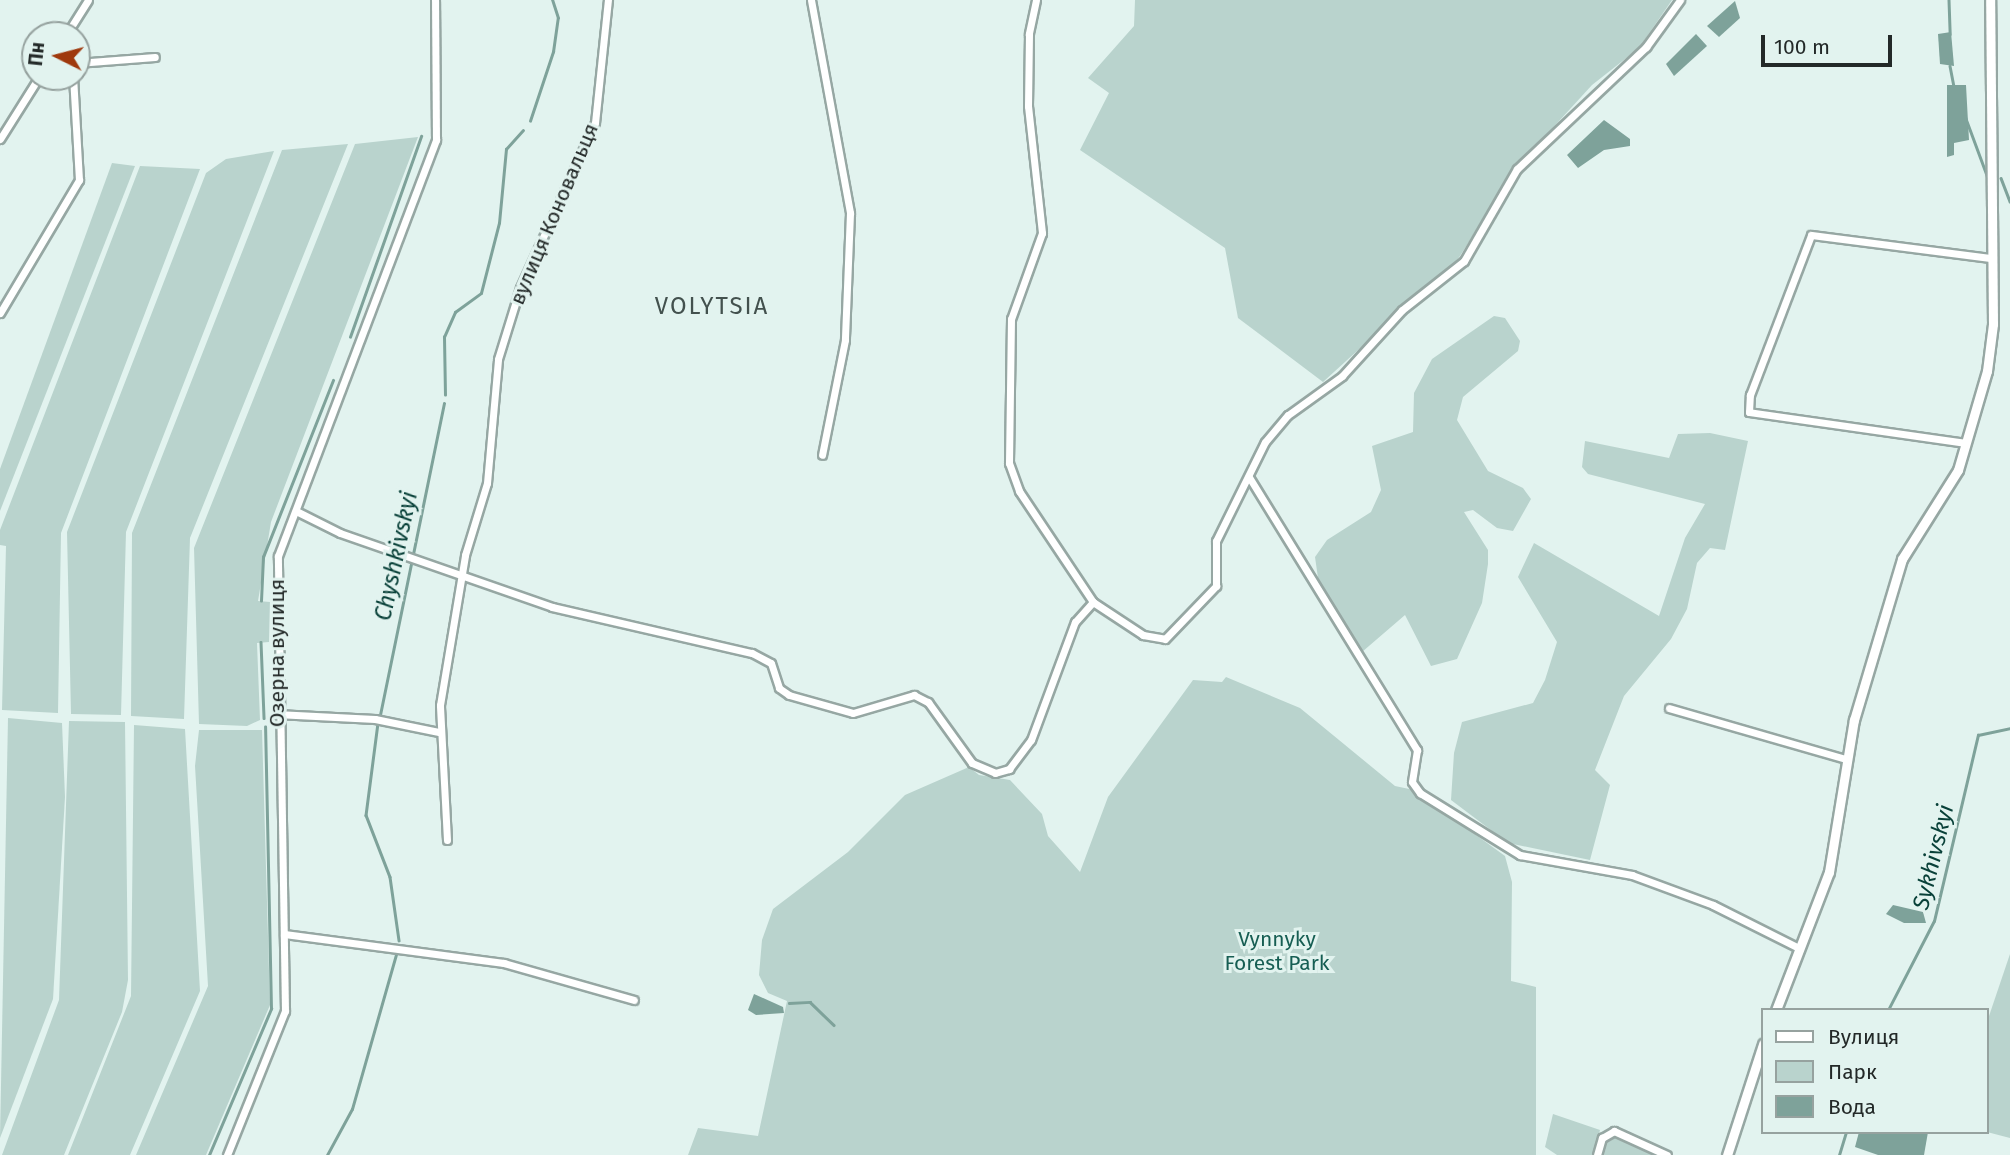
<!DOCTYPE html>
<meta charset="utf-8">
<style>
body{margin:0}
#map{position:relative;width:2010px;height:1155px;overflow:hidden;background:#e2f3ef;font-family:"Fira Sans",sans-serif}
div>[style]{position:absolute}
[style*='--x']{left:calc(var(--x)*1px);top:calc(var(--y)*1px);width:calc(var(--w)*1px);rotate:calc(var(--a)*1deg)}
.green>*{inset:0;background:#b9d3cd}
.water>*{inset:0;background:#7ea29a}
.stream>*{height:2.5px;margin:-1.25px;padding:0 1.25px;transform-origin:1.25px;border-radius:1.25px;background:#7ea29a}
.roads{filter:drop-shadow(2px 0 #96a7a3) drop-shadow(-2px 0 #96a7a3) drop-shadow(0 2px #96a7a3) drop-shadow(0 -2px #96a7a3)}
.minor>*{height:7px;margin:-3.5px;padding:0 3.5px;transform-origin:3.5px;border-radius:3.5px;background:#fff}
.tertiary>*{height:9px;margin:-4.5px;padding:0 4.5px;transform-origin:4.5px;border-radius:4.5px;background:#fff}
span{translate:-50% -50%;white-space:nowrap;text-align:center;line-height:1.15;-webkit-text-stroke:6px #e2f3ef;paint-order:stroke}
.street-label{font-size:21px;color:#232928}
.park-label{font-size:21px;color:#165e53}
.water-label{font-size:23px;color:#094139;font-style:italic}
.quarter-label{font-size:24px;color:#43514e;letter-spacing:2px}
.legend{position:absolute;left:1761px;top:1008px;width:228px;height:126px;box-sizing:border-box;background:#e2f3ef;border:2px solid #96a29f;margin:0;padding:9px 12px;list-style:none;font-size:21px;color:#232928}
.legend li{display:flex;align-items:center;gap:14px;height:35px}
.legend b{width:35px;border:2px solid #96a29f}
.north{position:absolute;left:21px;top:21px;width:70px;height:70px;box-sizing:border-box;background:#e2f3ef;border:2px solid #96a29f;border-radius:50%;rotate:276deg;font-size:19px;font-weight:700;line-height:28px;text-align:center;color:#232928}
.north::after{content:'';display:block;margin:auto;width:24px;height:32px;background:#9f390d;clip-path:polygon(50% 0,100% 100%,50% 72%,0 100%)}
.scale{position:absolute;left:1761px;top:35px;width:131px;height:32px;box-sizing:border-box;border:4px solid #232928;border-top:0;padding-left:9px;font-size:21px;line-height:24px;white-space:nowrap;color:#232928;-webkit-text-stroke:5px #e2f3ef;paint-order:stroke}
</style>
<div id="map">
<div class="green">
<i style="clip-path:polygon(1135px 0,1672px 0,1639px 48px,1592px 85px,1516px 168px,1458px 259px,1323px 382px,1238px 318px,1225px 248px,1080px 150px,1109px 93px,1088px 78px,1134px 26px)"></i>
<i style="clip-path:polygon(418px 137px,271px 522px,258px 601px,270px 602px,269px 642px,257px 643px,260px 720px,247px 726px,199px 724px,194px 548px,355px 144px)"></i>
<i style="clip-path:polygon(348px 144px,190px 538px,184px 719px,131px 716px,132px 533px,282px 150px)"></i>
<i style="clip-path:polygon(274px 151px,126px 532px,121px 715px,71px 714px,67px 532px,206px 173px,226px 159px)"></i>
<i style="clip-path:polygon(112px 163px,135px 166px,0 511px,0 469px)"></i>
<i style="clip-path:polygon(140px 166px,200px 169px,61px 533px,58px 713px,2px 710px,6px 546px,0 545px,0 530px)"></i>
<i style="clip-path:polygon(1494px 316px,1505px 318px,1520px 341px,1518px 351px,1463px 397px,1457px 420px,1488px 471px,1523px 488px,1531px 499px,1513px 531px,1497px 528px,1473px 510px,1464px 512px,1488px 550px,1488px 564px,1482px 603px,1457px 659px,1431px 666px,1405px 615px,1362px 652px,1319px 585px,1315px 557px,1327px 540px,1371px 512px,1381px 490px,1372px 446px,1413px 432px,1414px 393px,1432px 359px)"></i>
<i style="clip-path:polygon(1710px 433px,1748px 441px,1725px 550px,1710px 548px,1697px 563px,1687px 609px,1671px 639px,1624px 696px,1595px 770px,1610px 785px,1590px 860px,1508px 843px,1451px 800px,1454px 753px,1462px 722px,1533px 703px,1545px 680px,1557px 642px,1518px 577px,1534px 543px,1659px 616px,1685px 538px,1705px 504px,1588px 474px,1582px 467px,1585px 441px,1669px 458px,1678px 434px)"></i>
<i style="clip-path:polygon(1226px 677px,1300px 708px,1395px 786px,1414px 790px,1505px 856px,1512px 882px,1511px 981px,1536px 987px,1536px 1155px,688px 1155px,698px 1128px,758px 1136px,787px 1001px,768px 993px,759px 975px,762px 940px,773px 909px,848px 852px,905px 795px,969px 767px,979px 775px,1010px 780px,1042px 814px,1048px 836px,1080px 872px,1108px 797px,1193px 680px,1222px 682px)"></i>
<i style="clip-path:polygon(8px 718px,62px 723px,65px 797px,53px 999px,0 1138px)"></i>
<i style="clip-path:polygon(69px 721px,125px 722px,128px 980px,122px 1012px,64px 1155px,2px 1155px,59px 1000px)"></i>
<i style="clip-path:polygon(134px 725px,185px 729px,200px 991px,130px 1155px,68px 1155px,131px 996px)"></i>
<i style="clip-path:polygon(199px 730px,262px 730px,270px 1005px,206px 1155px,136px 1155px,208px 986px,195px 766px)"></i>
<i style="clip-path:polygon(2010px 954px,2010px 1138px,1987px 1132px,1987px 1022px)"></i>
<i style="clip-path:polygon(1553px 1114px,1600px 1130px,1593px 1155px,1557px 1155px,1545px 1147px)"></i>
<i style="clip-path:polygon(1615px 1137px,1632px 1145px,1654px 1155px,1602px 1155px,1606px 1141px)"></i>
</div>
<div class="water">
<i style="clip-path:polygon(1735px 1px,1740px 18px,1719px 37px,1707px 26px)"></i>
<i style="clip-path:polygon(1951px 32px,1954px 66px,1940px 64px,1938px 34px)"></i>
<i style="clip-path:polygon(1696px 34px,1707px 46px,1674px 76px,1666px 64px)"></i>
<i style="clip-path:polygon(1947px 85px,1966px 85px,1969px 140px,1954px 143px,1954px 155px,1947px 157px)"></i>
<i style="clip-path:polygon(1604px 120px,1630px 139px,1630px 146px,1604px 150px,1578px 168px,1567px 155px)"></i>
<i style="clip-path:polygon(1893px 905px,1923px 912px,1926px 923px,1904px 923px,1886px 914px)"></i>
<i style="clip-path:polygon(754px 994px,783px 1007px,784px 1013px,756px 1015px,748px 1010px)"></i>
<i style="clip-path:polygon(1859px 1132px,1928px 1132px,1924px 1155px,1878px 1155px,1855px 1147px)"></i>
</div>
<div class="stream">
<i style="--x:1949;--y:0;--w:34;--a:88"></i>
<i style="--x:1950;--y:66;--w:20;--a:79"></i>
<i style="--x:1965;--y:116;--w:66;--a:69.6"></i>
<i style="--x:530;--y:121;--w:73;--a:-71.6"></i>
<i style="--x:553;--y:52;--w:34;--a:-82"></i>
<i style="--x:558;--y:18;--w:19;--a:-108"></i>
<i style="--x:2001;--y:178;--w:25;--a:69"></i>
<i style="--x:350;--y:337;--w:213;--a:-70.5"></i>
<i style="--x:445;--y:395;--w:58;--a:-91"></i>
<i style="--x:444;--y:337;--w:27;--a:-66"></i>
<i style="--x:455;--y:312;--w:32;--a:-36"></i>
<i style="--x:481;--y:293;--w:72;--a:-75.6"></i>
<i style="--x:499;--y:223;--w:74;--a:-84.6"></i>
<i style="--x:506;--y:149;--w:25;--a:-48"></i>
<i style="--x:261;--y:601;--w:44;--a:-87.4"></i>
<i style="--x:263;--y:557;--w:190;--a:-68.4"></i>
<i style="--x:261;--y:642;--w:76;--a:87.7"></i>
<i style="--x:380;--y:715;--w:318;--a:-78.4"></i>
<i style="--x:378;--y:723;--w:93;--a:97.4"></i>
<i style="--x:366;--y:815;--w:66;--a:68.8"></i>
<i style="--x:390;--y:877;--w:64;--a:81.9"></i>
<i style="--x:789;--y:1003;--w:21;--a:-3"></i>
<i style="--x:810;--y:1002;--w:33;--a:44"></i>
<i style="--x:1888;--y:1010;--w:100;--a:-62.7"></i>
<i style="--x:1934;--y:921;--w:191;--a:-76.7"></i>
<i style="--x:1978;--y:735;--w:33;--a:-12"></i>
<i style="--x:209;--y:1155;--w:159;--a:-67"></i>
<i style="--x:271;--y:1009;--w:282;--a:-91.2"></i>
<i style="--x:327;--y:1155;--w:52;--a:-61.5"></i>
<i style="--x:352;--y:1109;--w:164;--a:-74.1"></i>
<i style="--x:1839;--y:1155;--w:24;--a:-73"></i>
</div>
<div class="roads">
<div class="minor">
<i style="--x:811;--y:0;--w:217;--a:79.6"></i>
<i style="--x:850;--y:213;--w:127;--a:92.3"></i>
<i style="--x:845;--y:340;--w:117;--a:101.3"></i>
<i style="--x:1036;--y:0;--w:35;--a:102"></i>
<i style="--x:1029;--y:34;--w:72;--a:90.8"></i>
<i style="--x:1028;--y:106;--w:128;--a:83.7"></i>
<i style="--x:1042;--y:233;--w:91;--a:109.8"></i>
<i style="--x:1011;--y:319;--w:144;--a:90.8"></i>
<i style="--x:1009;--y:463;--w:30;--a:70"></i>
<i style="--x:1019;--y:491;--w:133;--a:56.3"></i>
<i style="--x:1093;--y:602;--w:60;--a:33.4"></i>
<i style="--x:1143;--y:635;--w:22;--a:10"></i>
<i style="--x:1165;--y:639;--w:74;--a:-46.1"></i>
<i style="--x:1216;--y:586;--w:45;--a:-90"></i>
<i style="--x:1216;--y:541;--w:110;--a:-63.7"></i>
<i style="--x:1265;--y:442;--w:35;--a:-50"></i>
<i style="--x:1288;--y:415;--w:67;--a:-35.8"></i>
<i style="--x:1342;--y:376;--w:89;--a:-47.7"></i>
<i style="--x:1402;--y:310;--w:79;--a:-38.3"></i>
<i style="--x:1464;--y:261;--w:106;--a:-60.1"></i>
<i style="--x:1517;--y:169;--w:178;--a:-43.4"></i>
<i style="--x:1646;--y:47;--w:58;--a:-54.1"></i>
<i style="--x:66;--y:35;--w:41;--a:-57.8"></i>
<i style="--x:77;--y:63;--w:78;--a:-4.4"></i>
<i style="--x:0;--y:139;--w:73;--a:-57.8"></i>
<i style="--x:0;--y:313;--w:155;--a:-59.3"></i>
<i style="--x:79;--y:180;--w:103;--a:-93.3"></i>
<i style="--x:1966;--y:443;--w:219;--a:-171.9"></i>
<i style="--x:1749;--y:412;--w:17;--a:-87"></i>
<i style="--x:1750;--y:395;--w:171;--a:-69.1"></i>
<i style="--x:1811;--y:235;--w:181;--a:7.3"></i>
<i style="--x:1249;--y:477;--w:321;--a:58.4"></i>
<i style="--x:1417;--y:750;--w:32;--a:99"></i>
<i style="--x:1412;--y:782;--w:14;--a:54"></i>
<i style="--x:1420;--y:793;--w:118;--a:31.8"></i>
<i style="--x:1520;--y:855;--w:114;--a:10.1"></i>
<i style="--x:1632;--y:875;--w:86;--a:20.3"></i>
<i style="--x:1713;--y:905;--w:94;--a:26.6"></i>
<i style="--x:296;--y:511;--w:49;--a:26.6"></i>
<i style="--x:340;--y:533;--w:225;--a:19.2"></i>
<i style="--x:552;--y:607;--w:205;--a:13"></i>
<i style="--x:752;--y:653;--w:21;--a:28"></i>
<i style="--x:771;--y:663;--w:26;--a:72"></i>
<i style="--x:779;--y:688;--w:12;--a:35"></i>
<i style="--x:789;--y:695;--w:66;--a:15.7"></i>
<i style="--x:853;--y:713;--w:64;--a:-16.4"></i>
<i style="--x:914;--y:695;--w:16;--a:27"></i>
<i style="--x:928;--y:702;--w:75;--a:54.2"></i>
<i style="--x:972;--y:763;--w:25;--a:23"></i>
<i style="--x:995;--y:773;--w:15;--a:-16"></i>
<i style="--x:1009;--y:769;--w:36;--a:-53"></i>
<i style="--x:1031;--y:740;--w:126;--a:-69.6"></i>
<i style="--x:1075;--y:622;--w:27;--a:-48"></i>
<i style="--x:1669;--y:708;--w:184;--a:16.1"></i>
<i style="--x:276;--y:714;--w:99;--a:2.9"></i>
<i style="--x:375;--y:719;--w:65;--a:11.5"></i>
<i style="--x:447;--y:840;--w:135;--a:-93"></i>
<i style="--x:440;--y:705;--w:152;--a:-80.5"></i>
<i style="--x:465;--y:555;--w:75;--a:-73"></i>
<i style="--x:487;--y:483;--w:124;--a:-84.9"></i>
<i style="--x:498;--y:359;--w:74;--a:-72.8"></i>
<i style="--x:520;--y:288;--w:181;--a:-65.6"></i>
<i style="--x:595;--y:123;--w:124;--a:-84"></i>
<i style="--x:284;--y:934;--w:222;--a:7.5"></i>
<i style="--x:504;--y:963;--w:135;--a:15.9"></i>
<i style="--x:227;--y:1155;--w:155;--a:-68.1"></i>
<i style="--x:285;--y:1011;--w:455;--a:-90.9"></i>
<i style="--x:278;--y:556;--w:445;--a:-69.2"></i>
<i style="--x:436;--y:140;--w:140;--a:-90.4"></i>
<i style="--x:1597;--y:1155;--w:18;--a:-74"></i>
<i style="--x:1602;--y:1138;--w:14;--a:-30"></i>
<i style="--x:1614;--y:1131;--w:58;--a:24.4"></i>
</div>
<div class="tertiary">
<i style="--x:1776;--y:1010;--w:148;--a:-69"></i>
<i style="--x:1829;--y:872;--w:154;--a:-80.7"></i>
<i style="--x:1854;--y:720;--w:168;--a:-73.4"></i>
<i style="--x:1902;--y:559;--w:105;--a:-57.8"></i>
<i style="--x:1958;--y:470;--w:103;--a:-73.7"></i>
<i style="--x:1987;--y:371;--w:47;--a:-82.7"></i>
<i style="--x:1993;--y:324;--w:324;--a:-90.5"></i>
<i style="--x:1727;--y:1155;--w:117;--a:-72"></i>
</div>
</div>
<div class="street-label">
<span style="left:554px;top:214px;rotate:-67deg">вулиця Коновальця</span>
<span style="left:277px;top:653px;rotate:-90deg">Озерна вулиця</span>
</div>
<div class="park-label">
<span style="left:1277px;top:951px">Vynnyky<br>Forest Park</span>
</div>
<div class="water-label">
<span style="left:396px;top:556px;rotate:-78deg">Chyshkivskyi</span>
<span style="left:1933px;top:857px;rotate:-76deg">Sykhivskyi</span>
</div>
<div class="quarter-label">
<span style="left:712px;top:307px">VOLYTSIA</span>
</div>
<ul class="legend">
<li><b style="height:9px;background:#fff"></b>Вулиця</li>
<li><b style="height:19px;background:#b9d3cd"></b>Парк</li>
<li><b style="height:19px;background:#7ea29a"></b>Вода</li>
</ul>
<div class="north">Пн</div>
<div class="scale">100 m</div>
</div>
